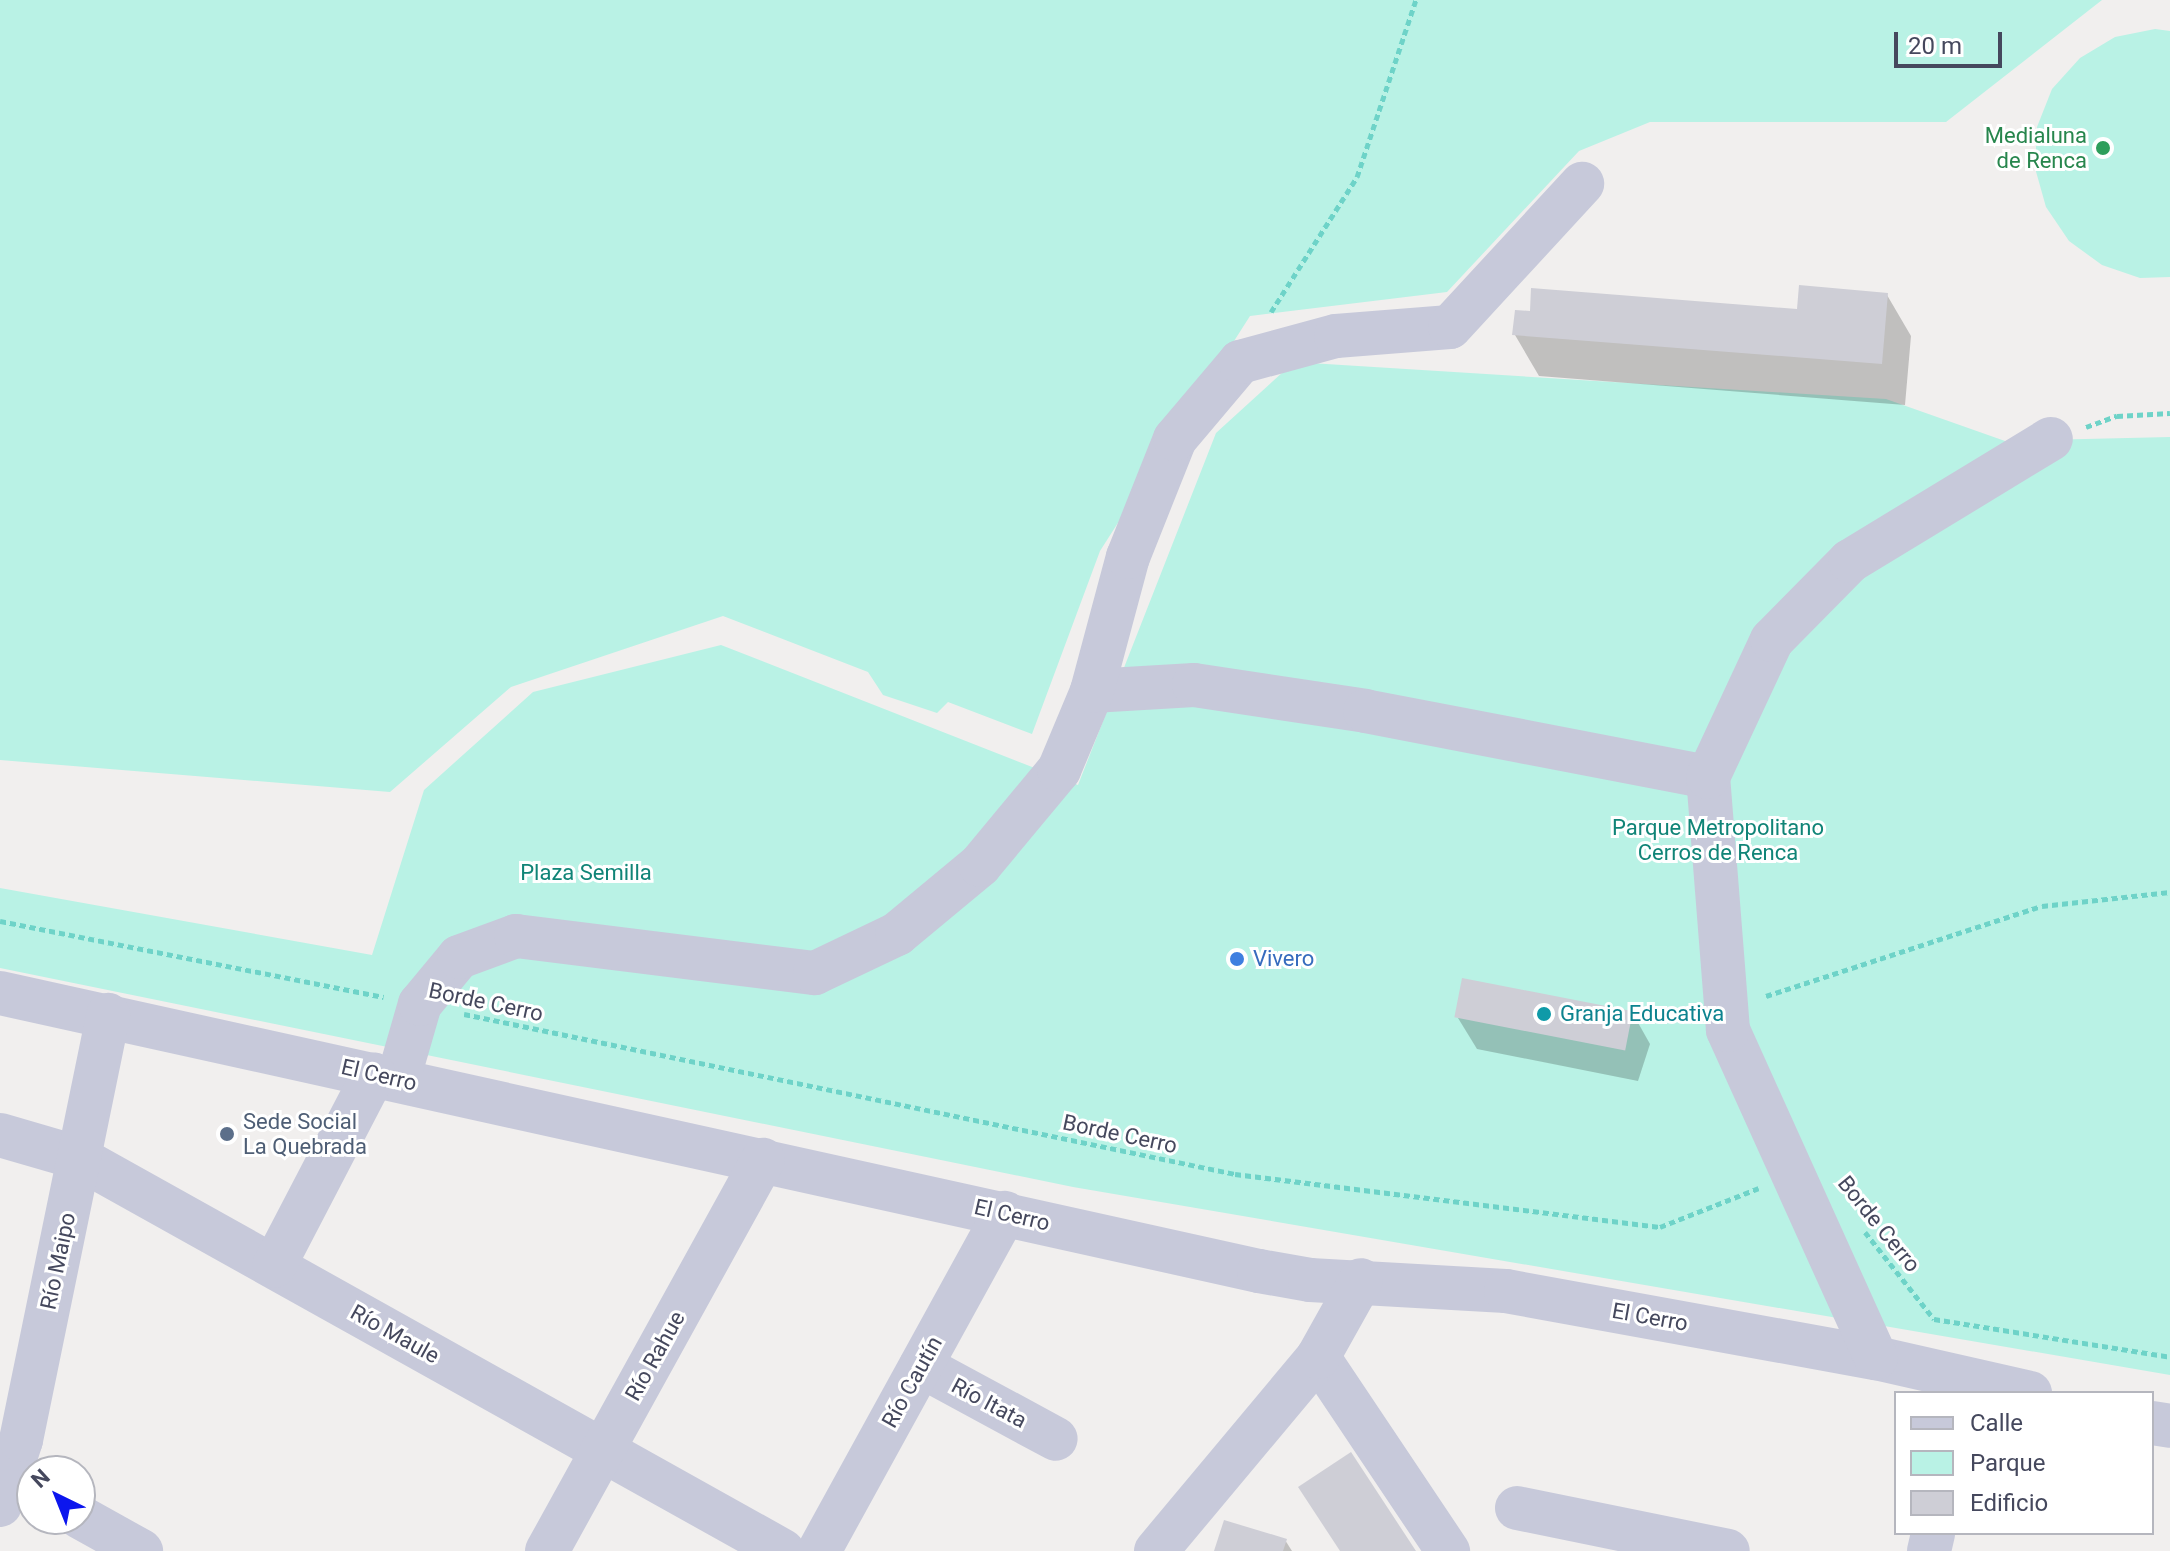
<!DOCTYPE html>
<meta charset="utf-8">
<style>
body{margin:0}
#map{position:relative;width:2170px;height:1551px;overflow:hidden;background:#f1efee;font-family:Roboto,sans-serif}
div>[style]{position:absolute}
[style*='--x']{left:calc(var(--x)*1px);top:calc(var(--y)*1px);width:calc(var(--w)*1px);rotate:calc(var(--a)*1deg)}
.green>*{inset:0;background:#b9f2e5}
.shadow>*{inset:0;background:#0003}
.building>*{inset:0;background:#ceced6;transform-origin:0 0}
.path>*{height:5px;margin-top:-2.5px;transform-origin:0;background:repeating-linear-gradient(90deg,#6ed3c8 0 6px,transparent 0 10px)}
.minor>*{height:44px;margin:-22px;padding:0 22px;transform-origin:22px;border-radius:22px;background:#c7c9da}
.dots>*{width:22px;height:22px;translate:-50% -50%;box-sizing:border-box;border:4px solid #fff;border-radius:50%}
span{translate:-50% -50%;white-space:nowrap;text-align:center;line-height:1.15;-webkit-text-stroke:6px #fff;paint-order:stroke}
.leisure-label{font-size:22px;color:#27864d}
.right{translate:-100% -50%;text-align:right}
.park-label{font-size:22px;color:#108477}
.shop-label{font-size:22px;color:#366cbe}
.left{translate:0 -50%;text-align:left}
.street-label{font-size:22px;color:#45485d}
.culture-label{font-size:22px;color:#0d838f}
.service-label{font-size:22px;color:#4e5e75}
.legend{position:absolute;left:1894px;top:1391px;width:260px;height:144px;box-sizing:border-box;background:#fff;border:2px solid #b5b6be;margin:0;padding:10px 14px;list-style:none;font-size:24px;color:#45485d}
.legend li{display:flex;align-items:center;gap:16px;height:40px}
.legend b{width:40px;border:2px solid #b5b6be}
.north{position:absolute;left:16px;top:1455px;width:80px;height:80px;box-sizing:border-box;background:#fff;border:2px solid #b5b6be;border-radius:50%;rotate:317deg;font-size:22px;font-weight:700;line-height:32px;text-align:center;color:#45485d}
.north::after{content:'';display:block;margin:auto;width:28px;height:36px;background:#0c16ee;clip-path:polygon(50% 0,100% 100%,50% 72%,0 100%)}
.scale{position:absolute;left:1894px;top:32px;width:108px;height:36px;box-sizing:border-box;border:4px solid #45485d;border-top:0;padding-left:10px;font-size:24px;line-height:28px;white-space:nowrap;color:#45485d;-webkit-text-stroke:6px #fff;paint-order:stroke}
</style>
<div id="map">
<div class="green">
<i style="clip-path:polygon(0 0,2102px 0,1946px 122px,1650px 122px,1579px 151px,1447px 292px,1250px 316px,1100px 551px,1032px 734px,948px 702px,937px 713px,883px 695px,868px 672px,723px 616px,511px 687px,390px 792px,0 760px)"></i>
<i style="clip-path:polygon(2155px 29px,2170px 31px,2170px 277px,2140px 278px,2102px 265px,2069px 241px,2046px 207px,2035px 168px,2037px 127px,2052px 89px,2080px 58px,2115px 37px)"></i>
<i style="clip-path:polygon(1294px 362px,1886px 399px,2005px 441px,2170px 437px,2170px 1375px,1073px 1187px,0 968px,0 888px,372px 955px,424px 790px,533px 692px,721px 645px,1078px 785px,1216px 433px)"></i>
</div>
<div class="shadow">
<i style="clip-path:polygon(1887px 295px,1911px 336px,1905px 405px,1539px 376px,1515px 335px,1799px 311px)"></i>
<i style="clip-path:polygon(1632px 1012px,1650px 1044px,1638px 1081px,1477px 1049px,1458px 1018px)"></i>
<i style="clip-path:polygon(1285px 1540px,1292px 1551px,1216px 1551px)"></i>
</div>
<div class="building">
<i style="clip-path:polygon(1799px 285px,1888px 293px,1882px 364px,1512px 335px,1515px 310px,1530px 311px,1531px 288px,1797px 309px)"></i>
<i style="left:1462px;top:978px;width:174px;height:40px;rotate:11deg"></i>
<i style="clip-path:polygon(1351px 1452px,1416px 1551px,1340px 1551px,1298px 1487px)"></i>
<i style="clip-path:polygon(1224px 1520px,1287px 1539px,1283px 1551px,1214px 1551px)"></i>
</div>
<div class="path">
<i style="--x:1271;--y:312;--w:160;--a:-57.5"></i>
<i style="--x:1357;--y:177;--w:187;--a:-71.6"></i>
<i style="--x:2086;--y:427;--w:33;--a:-20"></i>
<i style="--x:2117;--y:416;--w:53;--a:-3.2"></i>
<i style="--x:0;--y:921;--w:391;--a:11.2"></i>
<i style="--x:1766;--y:996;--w:290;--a:-18.1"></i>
<i style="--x:2042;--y:906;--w:129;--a:-6.2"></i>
<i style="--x:464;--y:1014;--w:787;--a:11.72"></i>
<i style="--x:1235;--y:1174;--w:428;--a:7.1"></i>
<i style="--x:1660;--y:1227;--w:106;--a:-21.5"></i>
<i style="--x:1865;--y:1232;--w:111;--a:51.6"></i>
<i style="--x:1934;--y:1319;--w:239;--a:9.1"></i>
</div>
<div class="minor">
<i style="--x:1092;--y:691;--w:102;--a:-3.4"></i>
<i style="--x:1194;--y:685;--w:173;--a:8.6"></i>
<i style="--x:1365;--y:711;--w:349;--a:10.9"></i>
<i style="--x:0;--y:993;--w:1289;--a:12.45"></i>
<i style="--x:1259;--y:1271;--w:52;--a:10"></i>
<i style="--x:1310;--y:1280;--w:196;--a:3.2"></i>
<i style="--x:1506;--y:1291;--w:376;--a:10.3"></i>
<i style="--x:1876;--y:1358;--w:158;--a:12.8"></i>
<i style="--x:398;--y:1080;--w:79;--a:-73.9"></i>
<i style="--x:420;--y:1004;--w:61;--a:-50.3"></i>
<i style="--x:459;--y:957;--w:61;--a:-20.2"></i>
<i style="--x:516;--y:936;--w:301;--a:7.1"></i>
<i style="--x:815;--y:973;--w:91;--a:-25.4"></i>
<i style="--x:897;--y:934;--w:108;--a:-39.7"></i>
<i style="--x:980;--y:865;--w:124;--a:-50.3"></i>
<i style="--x:1059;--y:770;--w:86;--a:-67.3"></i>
<i style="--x:1092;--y:691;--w:139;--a:-75"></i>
<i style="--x:1128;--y:557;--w:127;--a:-68.3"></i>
<i style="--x:1175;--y:439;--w:101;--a:-49.8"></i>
<i style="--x:1240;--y:362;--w:99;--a:-15.2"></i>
<i style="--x:1336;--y:336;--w:114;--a:-4.5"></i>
<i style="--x:1450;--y:327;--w:195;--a:-47.3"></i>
<i style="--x:0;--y:1135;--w:82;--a:16.2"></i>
<i style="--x:79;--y:1158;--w:806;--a:29.17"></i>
<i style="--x:274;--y:1266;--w:216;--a:-62.5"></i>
<i style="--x:1318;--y:1357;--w:234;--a:56.2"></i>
<i style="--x:1876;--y:1358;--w:360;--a:-114.3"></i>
<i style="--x:1728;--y:1030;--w:254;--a:-94.5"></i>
<i style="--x:1708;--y:777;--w:151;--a:-65"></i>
<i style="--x:1772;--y:640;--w:111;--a:-45.4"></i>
<i style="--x:1850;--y:561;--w:235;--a:-31.3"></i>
<i style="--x:921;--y:1366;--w:153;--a:28.4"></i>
<i style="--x:2152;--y:1423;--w:18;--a:9"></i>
<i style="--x:0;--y:1505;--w:68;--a:-72.1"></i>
<i style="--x:21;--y:1440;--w:434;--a:-78.4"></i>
<i style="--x:1517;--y:1508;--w:215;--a:11.5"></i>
<i style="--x:80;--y:1517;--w:70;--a:29.1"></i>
<i style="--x:547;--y:1551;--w:447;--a:-61.1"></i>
<i style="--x:819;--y:1551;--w:386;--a:-61.2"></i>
<i style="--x:1156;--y:1551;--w:253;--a:-50.1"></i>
<i style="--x:1318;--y:1357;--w:88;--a:-60.8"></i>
<i style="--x:1929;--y:1551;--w:18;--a:-77"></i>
</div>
<div class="dots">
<i style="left:2103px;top:148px;background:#2e9e5b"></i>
<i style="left:1237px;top:959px;background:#3f7fe0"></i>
<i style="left:1544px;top:1014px;background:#0f9aa8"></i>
<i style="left:227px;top:1134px;background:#5c6f8a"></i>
</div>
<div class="leisure-label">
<span class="right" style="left:2087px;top:148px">Medialuna<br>de Renca</span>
</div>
<div class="park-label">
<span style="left:1718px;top:840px">Parque Metropolitano<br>Cerros de Renca</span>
<span style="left:586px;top:873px">Plaza Semilla</span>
</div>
<div class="shop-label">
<span class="left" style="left:1253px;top:959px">Vivero</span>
</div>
<div class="street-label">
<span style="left:486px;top:1002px;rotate:12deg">Borde Cerro</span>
<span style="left:379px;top:1075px;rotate:13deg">El Cerro</span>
<span style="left:1120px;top:1134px;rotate:12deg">Borde Cerro</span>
<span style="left:1012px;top:1215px;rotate:13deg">El Cerro</span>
<span style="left:1879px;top:1224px;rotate:51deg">Borde Cerro</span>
<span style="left:58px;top:1261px;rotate:-78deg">Río Maipo</span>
<span style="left:1650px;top:1317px;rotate:10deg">El Cerro</span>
<span style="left:395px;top:1334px;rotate:29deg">Río Maule</span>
<span style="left:655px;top:1356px;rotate:-61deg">Río Rahue</span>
<span style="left:912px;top:1382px;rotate:-61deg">Río Cautín</span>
<span style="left:989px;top:1403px;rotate:28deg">Río Itata</span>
</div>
<div class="culture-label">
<span class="left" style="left:1560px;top:1014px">Granja Educativa</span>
</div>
<div class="service-label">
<span class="left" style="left:243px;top:1134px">Sede Social<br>La Quebrada</span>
</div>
<ul class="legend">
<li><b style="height:10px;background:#c7c9da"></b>Calle</li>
<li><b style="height:22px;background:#b9f2e5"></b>Parque</li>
<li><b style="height:22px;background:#ceced6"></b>Edificio</li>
</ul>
<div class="north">N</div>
<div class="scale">20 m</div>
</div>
